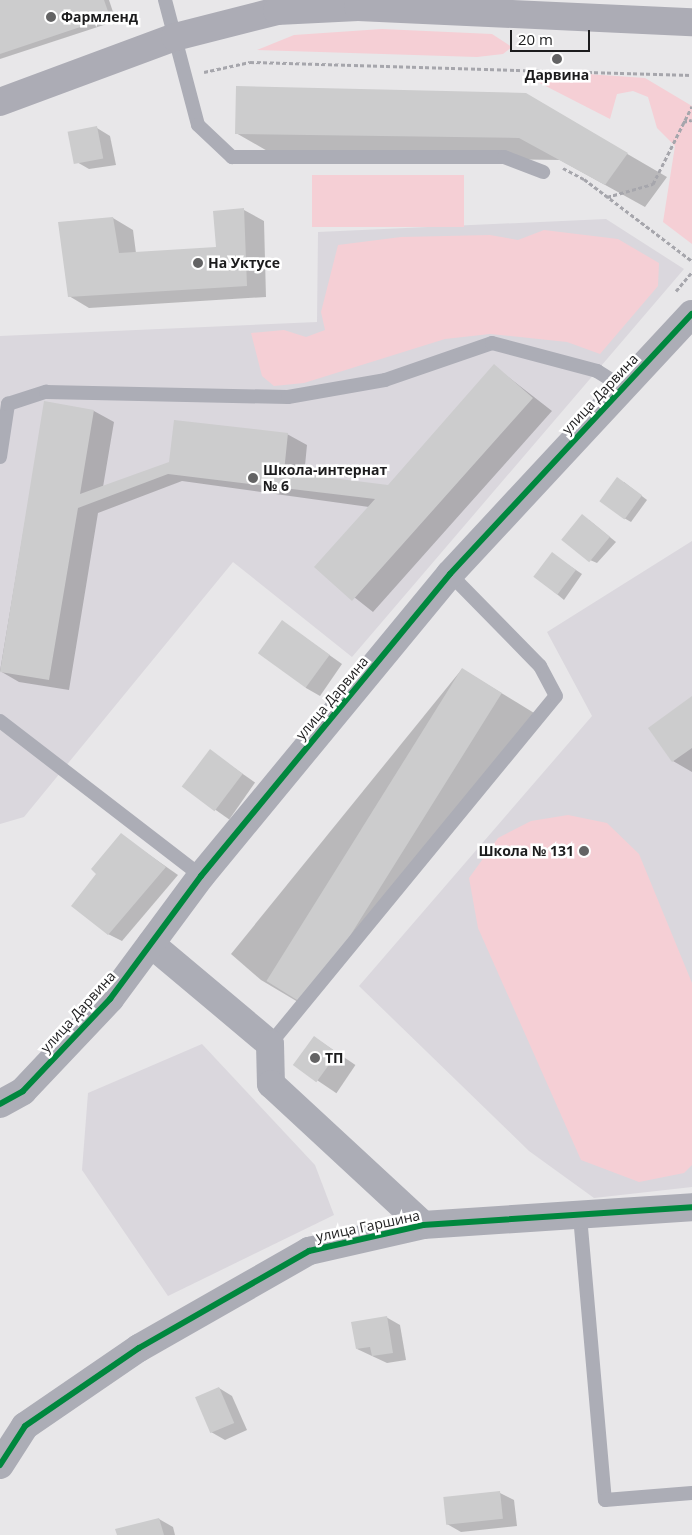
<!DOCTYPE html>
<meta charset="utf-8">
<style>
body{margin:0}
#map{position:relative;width:692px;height:1535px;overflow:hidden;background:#e8e7e9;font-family:"Open Sans",sans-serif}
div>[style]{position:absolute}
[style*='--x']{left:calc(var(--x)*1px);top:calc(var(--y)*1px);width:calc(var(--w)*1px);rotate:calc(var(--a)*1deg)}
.built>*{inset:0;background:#dad7dd}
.green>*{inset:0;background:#f5cfd5;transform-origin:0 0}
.shadow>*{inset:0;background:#0003;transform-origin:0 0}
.building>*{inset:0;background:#cccccd;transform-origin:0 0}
.path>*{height:3px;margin-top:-1.5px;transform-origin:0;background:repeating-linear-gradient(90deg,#a6a6ac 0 4px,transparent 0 6.5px)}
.lane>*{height:14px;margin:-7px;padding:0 7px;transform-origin:7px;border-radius:7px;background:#acadb6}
.street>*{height:28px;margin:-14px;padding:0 14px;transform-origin:14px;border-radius:14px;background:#acadb6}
.secondary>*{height:28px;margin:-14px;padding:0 14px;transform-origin:14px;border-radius:14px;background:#acacb5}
.cycleway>*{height:6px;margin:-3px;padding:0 3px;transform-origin:3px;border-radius:3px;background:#00873e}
.dots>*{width:14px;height:14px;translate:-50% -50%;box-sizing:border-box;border:2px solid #fff;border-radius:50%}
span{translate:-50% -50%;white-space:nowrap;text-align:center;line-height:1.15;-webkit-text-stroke:5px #fff;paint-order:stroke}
.poi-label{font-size:14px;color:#1c1c1d;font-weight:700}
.left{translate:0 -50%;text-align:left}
.right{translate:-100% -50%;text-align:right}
.street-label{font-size:14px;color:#1c1c1d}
.scale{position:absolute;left:510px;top:30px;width:80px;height:22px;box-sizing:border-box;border:2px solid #1c1c1d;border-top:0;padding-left:6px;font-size:15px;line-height:18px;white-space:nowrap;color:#1c1c1d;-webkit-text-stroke:4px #fff;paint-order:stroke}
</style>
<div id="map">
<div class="built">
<i style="clip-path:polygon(606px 219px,684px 269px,352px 657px,233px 562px,24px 817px,0 824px,0 336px,317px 322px,318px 232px)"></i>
<i style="clip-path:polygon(692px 541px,692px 1187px,594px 1198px,529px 1151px,359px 986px,592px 716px,547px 632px)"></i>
<i style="clip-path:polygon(202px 1044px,315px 1165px,334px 1215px,168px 1296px,82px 1170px,88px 1093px)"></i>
</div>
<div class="green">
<i style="clip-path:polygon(382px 29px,492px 34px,512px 47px,503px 54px,477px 57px,257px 50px,294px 35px)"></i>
<i style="clip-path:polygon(587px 74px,645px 78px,692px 106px,692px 244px,663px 222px,675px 146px,657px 128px,648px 97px,633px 91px,617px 94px,610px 119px,530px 78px)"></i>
<i style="left:312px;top:175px;width:152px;height:52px"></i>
<i style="clip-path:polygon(544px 230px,618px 239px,659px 263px,658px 286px,600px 354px,567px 342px,490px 334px,445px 339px,304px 383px,274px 386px,262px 376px,251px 333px,284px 330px,306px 337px,325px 330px,321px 312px,338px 245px,401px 237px,490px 235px,518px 240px)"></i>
<i style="clip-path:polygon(568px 815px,607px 823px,639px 854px,692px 983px,692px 1165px,684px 1173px,639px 1182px,581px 1160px,478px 928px,469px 878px,498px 838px,531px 821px)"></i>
</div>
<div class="shadow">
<i style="clip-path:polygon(0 0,109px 0,116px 21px,0 59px)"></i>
<i style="clip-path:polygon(526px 95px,667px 177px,645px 207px,560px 160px,276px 156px,236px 133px)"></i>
<i style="clip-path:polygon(97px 128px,110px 136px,116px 165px,89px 169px,75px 161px)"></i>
<i style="clip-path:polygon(244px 210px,264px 221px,266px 297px,89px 308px,69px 296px,113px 218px,133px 230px,136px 253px,218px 248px)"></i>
<i style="clip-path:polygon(494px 366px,552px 411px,373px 612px,316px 567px,369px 507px,182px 481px,98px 513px,69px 690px,19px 682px,0 671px,45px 403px,94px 411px,114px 422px,103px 487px,287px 434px,307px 445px,304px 476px,388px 486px)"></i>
<i style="clip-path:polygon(624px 482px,647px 500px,631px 522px,624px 518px)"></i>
<i style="clip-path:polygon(589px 520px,616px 542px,597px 563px,590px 560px)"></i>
<i style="clip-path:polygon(558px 558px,582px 574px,564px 600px,535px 576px)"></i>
<i style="clip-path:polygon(283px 622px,342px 664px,320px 696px,306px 688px)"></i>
<i style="clip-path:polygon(462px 669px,539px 716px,298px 1002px,261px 980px,231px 954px)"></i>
<i style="clip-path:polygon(692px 698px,692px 772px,673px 761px)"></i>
<i style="left:210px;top:751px;width:55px;height:45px;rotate:35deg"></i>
<i style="clip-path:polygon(121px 835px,178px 875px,122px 941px,108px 934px,98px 874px)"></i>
<i style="left:314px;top:1037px;width:50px;height:34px;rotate:34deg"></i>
<i style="clip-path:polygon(386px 1317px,400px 1325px,406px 1360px,387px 1363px,357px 1349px)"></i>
<i style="clip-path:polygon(219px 1388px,232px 1396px,247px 1430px,225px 1440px,211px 1432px)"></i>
<i style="clip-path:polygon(500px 1493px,514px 1500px,517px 1526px,461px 1532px,447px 1524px)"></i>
<i style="clip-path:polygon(159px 1519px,173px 1527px,175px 1535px,118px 1535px)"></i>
</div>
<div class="building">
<i style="clip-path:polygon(0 0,104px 0,110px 17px,0 54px)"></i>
<i style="clip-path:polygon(236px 86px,526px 93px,628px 153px,605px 185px,519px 138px,235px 134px)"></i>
<i style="left:97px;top:126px;width:33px;height:30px;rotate:79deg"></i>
<i style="clip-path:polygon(244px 208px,247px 286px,68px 297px,58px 222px,113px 217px,119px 253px,216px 247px,213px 211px)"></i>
<i style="clip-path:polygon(494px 364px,533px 398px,352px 601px,314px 567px,375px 499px,168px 474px,78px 508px,49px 680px,0 672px,44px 401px,94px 410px,80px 494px,169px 462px,174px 420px,288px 433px,284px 472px,388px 485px)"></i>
<i style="left:617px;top:477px;width:31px;height:30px;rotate:36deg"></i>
<i style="left:582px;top:514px;width:36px;height:33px;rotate:39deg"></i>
<i style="left:552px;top:552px;width:30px;height:31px;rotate:37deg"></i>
<i style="left:282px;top:620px;width:59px;height:41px;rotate:36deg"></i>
<i style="left:462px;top:668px;width:47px;height:369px;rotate:32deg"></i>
<i style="clip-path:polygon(692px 696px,692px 748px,672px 762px,648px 728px)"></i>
<i style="left:210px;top:749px;width:41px;height:47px;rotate:37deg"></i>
<i style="clip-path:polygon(121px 833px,166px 867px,108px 935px,71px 906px,96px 874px,91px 869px)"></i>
<i style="left:314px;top:1036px;width:29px;height:36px;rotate:36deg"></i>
<i style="clip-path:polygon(387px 1316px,393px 1353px,372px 1356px,370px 1347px,356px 1349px,351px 1322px)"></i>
<i style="left:219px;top:1387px;width:39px;height:26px;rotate:67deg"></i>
<i style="left:500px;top:1491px;width:28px;height:57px;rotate:84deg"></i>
<i style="clip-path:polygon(159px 1518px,164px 1535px,117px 1535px,115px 1529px)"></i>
</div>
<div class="path">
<i style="--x:204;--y:72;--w:47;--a:-12.3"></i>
<i style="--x:250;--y:62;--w:442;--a:1.7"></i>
<i style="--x:683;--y:122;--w:9;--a:-13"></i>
<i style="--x:563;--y:168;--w:24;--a:28"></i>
<i style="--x:584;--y:179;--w:136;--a:37.2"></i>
<i style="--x:607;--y:197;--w:48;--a:-15.8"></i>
<i style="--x:653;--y:184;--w:87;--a:-63.4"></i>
<i style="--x:676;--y:291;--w:25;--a:-50"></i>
</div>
<div class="lane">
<i style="--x:165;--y:0;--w:129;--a:75.2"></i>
<i style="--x:198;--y:125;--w:47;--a:43.3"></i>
<i style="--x:232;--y:157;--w:272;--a:0"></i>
<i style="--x:504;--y:157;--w:42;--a:21"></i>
<i style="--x:0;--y:457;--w:54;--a:-81.4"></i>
<i style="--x:8;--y:404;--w:40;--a:-18"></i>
<i style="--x:46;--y:392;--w:242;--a:1.2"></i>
<i style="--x:288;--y:397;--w:98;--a:-9.9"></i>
<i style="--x:385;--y:380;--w:113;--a:-19.1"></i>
<i style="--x:492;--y:343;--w:109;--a:14.9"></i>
<i style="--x:597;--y:371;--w:31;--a:32"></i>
<i style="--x:0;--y:721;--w:254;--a:37.6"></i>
<i style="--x:270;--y:1044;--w:450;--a:-50.6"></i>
<i style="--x:556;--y:696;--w:34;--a:-118"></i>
<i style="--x:540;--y:666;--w:129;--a:-134.4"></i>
<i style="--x:580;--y:1216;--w:285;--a:85"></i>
<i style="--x:605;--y:1500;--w:87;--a:-4.6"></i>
</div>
<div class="street">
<i style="--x:151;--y:944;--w:155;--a:40"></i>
<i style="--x:270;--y:1044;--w:40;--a:88.6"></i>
<i style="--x:271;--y:1084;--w:207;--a:42.8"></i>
<i style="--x:0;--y:1104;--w:26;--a:-29"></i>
<i style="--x:23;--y:1091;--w:127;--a:-46.6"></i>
<i style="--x:110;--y:999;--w:153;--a:-53.5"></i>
<i style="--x:201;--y:876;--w:391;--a:-50.5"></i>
<i style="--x:450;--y:574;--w:355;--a:-47.1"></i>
<i style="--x:0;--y:1465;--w:46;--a:-57.3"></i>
<i style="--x:25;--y:1426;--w:138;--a:-34.4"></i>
<i style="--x:139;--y:1348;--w:196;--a:-29.7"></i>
<i style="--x:309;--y:1251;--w:117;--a:-12.8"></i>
<i style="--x:423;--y:1225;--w:270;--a:-3.8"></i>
</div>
<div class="secondary">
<i style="--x:0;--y:102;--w:187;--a:-20.4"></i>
<i style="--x:175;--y:37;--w:105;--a:-14.3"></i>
<i style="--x:277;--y:11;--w:81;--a:-2.8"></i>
<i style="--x:358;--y:7;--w:334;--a:2.6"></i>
</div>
<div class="cycleway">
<i style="--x:0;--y:1104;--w:26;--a:-29"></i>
<i style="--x:23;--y:1091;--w:127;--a:-46.6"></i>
<i style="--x:110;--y:999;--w:153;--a:-53.5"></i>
<i style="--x:201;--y:876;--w:391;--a:-50.5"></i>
<i style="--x:450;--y:574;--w:355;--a:-47.1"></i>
<i style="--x:0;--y:1465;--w:46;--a:-57.3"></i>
<i style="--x:25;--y:1426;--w:138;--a:-34.4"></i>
<i style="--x:139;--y:1348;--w:196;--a:-29.7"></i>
<i style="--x:309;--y:1251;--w:117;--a:-12.8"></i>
<i style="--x:423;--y:1225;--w:270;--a:-3.8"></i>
</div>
<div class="dots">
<i style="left:51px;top:17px;background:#636364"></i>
<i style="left:557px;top:59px;background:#636364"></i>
<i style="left:198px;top:263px;background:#636364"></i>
<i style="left:253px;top:478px;background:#636364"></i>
<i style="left:584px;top:851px;background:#636364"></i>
<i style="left:315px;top:1058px;background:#636364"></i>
</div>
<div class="poi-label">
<span class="left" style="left:61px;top:17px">Фармленд</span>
<span style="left:557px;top:75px">Дарвина</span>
<span class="left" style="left:208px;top:263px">На Уктусе</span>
<span class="left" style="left:263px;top:478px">Школа-интернат<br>№ 6</span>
<span class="right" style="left:574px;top:851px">Школа № 131</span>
<span class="left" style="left:325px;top:1058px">ТП</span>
</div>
<div class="street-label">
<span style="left:600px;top:394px;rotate:-47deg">улица Дарвина</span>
<span style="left:332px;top:698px;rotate:-50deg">улица Дарвина</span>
<span style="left:78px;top:1012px;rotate:-48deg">улица Дарвина</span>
<span style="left:368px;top:1226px;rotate:-12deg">улица Гаршина</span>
</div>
<div class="scale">20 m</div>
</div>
